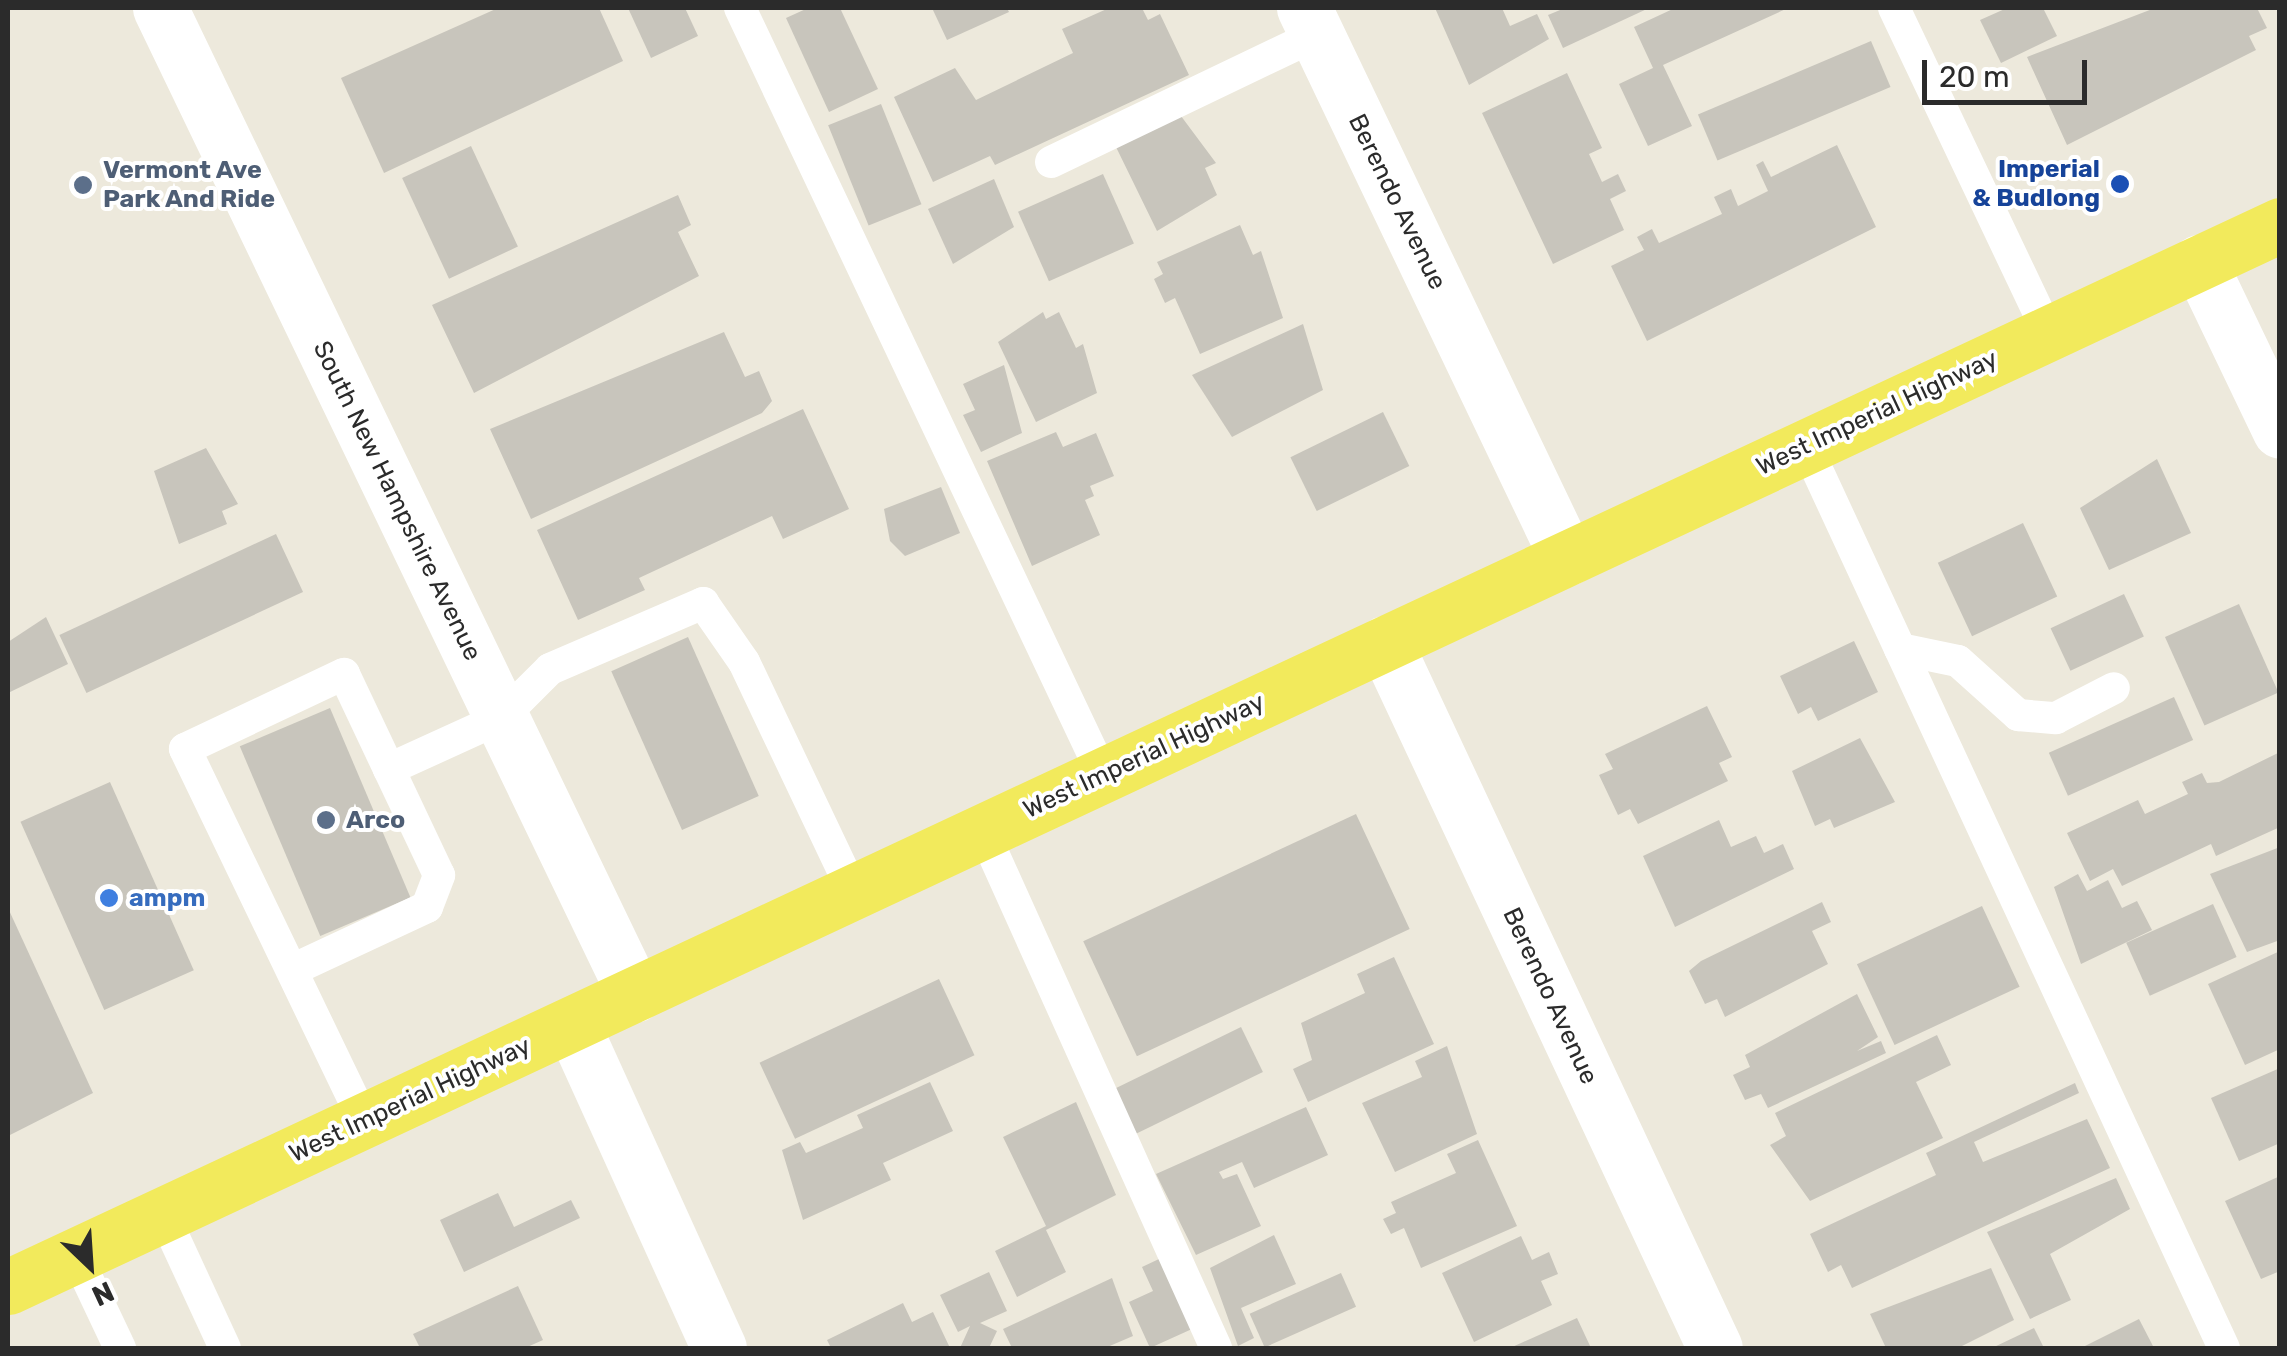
<!DOCTYPE html>
<style>
body{margin:0}
#map{position:relative;width:2287px;height:1356px;overflow:hidden;background:#ede9dc;font-family:Rubik,sans-serif}
div>[style]{position:absolute}
[style*='--x']{left:calc(var(--x)*1px);top:calc(var(--y)*1px);width:calc(var(--w)*1px);rotate:calc(var(--a)*1deg)}
.building>*{inset:0;background:#c8c5bc;transform-origin:0 0}
.lane>*{height:32px;margin:-16px;padding:0 16px;transform-origin:16px;border-radius:16px;background:#fff}
.street>*{height:55px;margin:-27.5px;padding:0 27.5px;transform-origin:27.5px;border-radius:27.5px;background:#fff}
.primary>*{height:55px;margin:-27.5px;padding:0 27.5px;transform-origin:27.5px;border-radius:27.5px;background:#f2ea5c}
.dots>*{width:28px;height:28px;translate:-50% -50%;box-sizing:border-box;border:5px solid #fff;border-radius:50%}
span{translate:-50% -50%;white-space:nowrap;text-align:center;line-height:1.15;-webkit-text-stroke:8px #fff;paint-order:stroke}
.transit-label{font-size:25px;color:#164399;font-weight:700}
.right{translate:-100% -50%;text-align:right}
.service-label{font-size:25px;color:#4e5e75;font-weight:700}
.left{translate:0 -50%;text-align:left}
.street-label{font-size:25px;color:#2b2b2b}
.shop-label{font-size:25px;color:#366cbe;font-weight:700}
.frame{position:absolute;inset:0;border:10px solid #2b2b2b;pointer-events:none}
.north{position:absolute;left:40px;top:1216px;width:100px;height:100px;-webkit-text-stroke:8px #fff;paint-order:stroke;rotate:155deg;font-size:28px;font-weight:700;line-height:40px;text-align:center;color:#2b2b2b}
.north::after{content:'';display:block;margin:auto;width:35px;height:45px;background:#2b2b2b;clip-path:polygon(50% 0,100% 100%,50% 72%,0 100%)}
.scale{position:absolute;left:1922px;top:60px;width:165px;height:45px;box-sizing:border-box;border:5px solid #2b2b2b;border-top:0;padding-left:12px;font-size:30px;line-height:35px;white-space:nowrap;color:#2b2b2b;-webkit-text-stroke:8px #fff;paint-order:stroke}
</style>
<div id="map">
<div class="building">
<i style="clip-path:polygon(498px 8px,599px 8px,623px 61px,384px 173px,341px 78px)"></i>
<i style="clip-path:polygon(628px 8px,685px 8px,698px 36px,651px 58px)"></i>
<i style="clip-path:polygon(808px 8px,840px 8px,878px 89px,829px 112px,786px 18px)"></i>
<i style="clip-path:polygon(932px 8px,1007px 8px,1009px 12px,947px 40px)"></i>
<i style="clip-path:polygon(1109px 8px,1142px 8px,1148px 20px,1160px 14px,1189px 75px,995px 165px,990px 156px,933px 182px,894px 97px,955px 68px,976px 100px,1073px 53px,1062px 29px)"></i>
<i style="clip-path:polygon(1435px 8px,1502px 8px,1510px 26px,1537px 14px,1549px 39px,1469px 85px)"></i>
<i style="clip-path:polygon(1565px 8px,1649px 8px,1563px 48px,1548px 15px)"></i>
<i style="clip-path:polygon(1675px 8px,1788px 8px,1663px 65px,1692px 126px,1648px 146px,1619px 84px,1653px 68px,1634px 27px)"></i>
<i style="clip-path:polygon(2007px 8px,2043px 8px,2057px 36px,2001px 63px,1980px 20px)"></i>
<i style="clip-path:polygon(2155px 8px,2257px 8px,2267px 28px,2249px 36px,2256px 50px,2067px 145px,2027px 57px)"></i>
<i style="left:1871px;top:41px;width:50px;height:188px;rotate:67deg"></i>
<i style="clip-path:polygon(1567px 73px,1602px 148px,1589px 154px,1602px 182px,1618px 174px,1626px 191px,1610px 199px,1624px 230px,1553px 264px,1482px 113px)"></i>
<i style="left:881px;top:104px;width:108px;height:57px;rotate:68deg"></i>
<i style="clip-path:polygon(1181px 116px,1216px 163px,1205px 168px,1217px 195px,1157px 231px,1116px 147px)"></i>
<i style="clip-path:polygon(1837px 145px,1876px 227px,1647px 341px,1611px 266px,1644px 250px,1637px 237px,1652px 229px,1659px 243px,1722px 214px,1714px 197px,1731px 189px,1738px 206px,1768px 191px,1756px 165px,1763px 161px,1771px 177px)"></i>
<i style="left:471px;top:146px;width:111px;height:76px;rotate:65deg"></i>
<i style="left:1103px;top:174px;width:76px;height:93px;rotate:66deg"></i>
<i style="clip-path:polygon(994px 179px,1014px 227px,953px 264px,928px 209px)"></i>
<i style="clip-path:polygon(678px 195px,691px 225px,678px 232px,699px 276px,474px 393px,432px 305px)"></i>
<i style="clip-path:polygon(1240px 225px,1253px 255px,1261px 251px,1283px 318px,1200px 354px,1175px 298px,1165px 303px,1154px 279px,1163px 274px,1157px 262px)"></i>
<i style="clip-path:polygon(1043px 312px,1046px 319px,1059px 312px,1076px 348px,1083px 344px,1097px 393px,1036px 422px,998px 342px)"></i>
<i style="clip-path:polygon(1303px 324px,1323px 390px,1232px 437px,1192px 375px)"></i>
<i style="clip-path:polygon(724px 332px,745px 377px,759px 371px,772px 401px,762px 413px,531px 519px,490px 429px)"></i>
<i style="clip-path:polygon(1004px 365px,1022px 433px,981px 452px,963px 415px,975px 410px,963px 384px)"></i>
<i style="clip-path:polygon(803px 409px,849px 509px,783px 539px,772px 516px,639px 578px,645px 590px,578px 620px,537px 530px)"></i>
<i style="left:1383px;top:412px;width:60px;height:103px;rotate:64deg"></i>
<i style="clip-path:polygon(1056px 432px,1063px 447px,1096px 433px,1114px 476px,1090px 486px,1094px 496px,1085px 500px,1100px 535px,1032px 566px,987px 461px)"></i>
<i style="clip-path:polygon(206px 448px,238px 504px,222px 511px,227px 524px,179px 544px,154px 471px)"></i>
<i style="clip-path:polygon(2157px 459px,2191px 533px,2109px 570px,2080px 508px)"></i>
<i style="clip-path:polygon(941px 487px,960px 533px,905px 556px,890px 541px,884px 509px)"></i>
<i style="left:2023px;top:523px;width:81px;height:94px;rotate:65deg"></i>
<i style="left:276px;top:534px;width:64px;height:239px;rotate:65deg"></i>
<i style="left:2124px;top:594px;width:47px;height:81px;rotate:65deg"></i>
<i style="left:2239px;top:604px;width:97px;height:81px;rotate:66deg"></i>
<i style="clip-path:polygon(46px 617px,68px 664px,8px 693px,8px 642px)"></i>
<i style="left:688px;top:637px;width:174px;height:84px;rotate:66deg"></i>
<i style="clip-path:polygon(1854px 641px,1878px 692px,1818px 721px,1811px 707px,1798px 714px,1780px 676px)"></i>
<i style="left:2174px;top:697px;width:47px;height:137px;rotate:66deg"></i>
<i style="clip-path:polygon(1707px 706px,1732px 757px,1719px 763px,1728px 781px,1638px 824px,1630px 809px,1618px 815px,1599px 775px,1613px 769px,1605px 754px)"></i>
<i style="left:330px;top:708px;width:206px;height:98px;rotate:67deg"></i>
<i style="clip-path:polygon(1860px 738px,1895px 802px,1834px 828px,1830px 819px,1815px 826px,1792px 771px)"></i>
<i style="clip-path:polygon(2280px 752px,2280px 827px,2216px 856px,2211px 844px,2122px 886px,2113px 869px,2090px 881px,2067px 833px,2138px 800px,2145px 814px,2188px 794px,2182px 782px,2202px 773px,2207px 783px,2219px 782px)"></i>
<i style="left:110px;top:782px;width:206px;height:98px;rotate:66deg"></i>
<i style="left:1356px;top:814px;width:127px;height:301px;rotate:65deg"></i>
<i style="clip-path:polygon(1719px 820px,1731px 847px,1756px 836px,1764px 853px,1783px 844px,1794px 869px,1675px 927px,1643px 856px)"></i>
<i style="clip-path:polygon(2280px 847px,2280px 940px,2247px 952px,2210px 874px)"></i>
<i style="clip-path:polygon(2078px 874px,2087px 891px,2108px 880px,2122px 908px,2137px 901px,2152px 930px,2081px 964px,2054px 887px)"></i>
<i style="clip-path:polygon(1822px 902px,1831px 922px,1812px 931px,1828px 964px,1725px 1017px,1717px 999px,1705px 1004px,1689px 971px,1701px 961px)"></i>
<i style="left:2213px;top:904px;width:58px;height:95px;rotate:66deg"></i>
<i style="left:1982px;top:906px;width:89px;height:138px;rotate:65deg"></i>
<i style="clip-path:polygon(8px 908px,93px 1093px,8px 1136px)"></i>
<i style="clip-path:polygon(2280px 951px,2280px 1049px,2245px 1065px,2208px 984px)"></i>
<i style="clip-path:polygon(1394px 957px,1434px 1044px,1308px 1102px,1293px 1069px,1312px 1060px,1301px 1023px,1365px 993px,1357px 974px)"></i>
<i style="left:939px;top:979px;width:84px;height:198px;rotate:65deg"></i>
<i style="clip-path:polygon(1857px 994px,1878px 1037px,1857px 1051px,1881px 1041px,1886px 1053px,1768px 1108px,1761px 1094px,1745px 1100px,1733px 1075px,1750px 1067px,1745px 1055px)"></i>
<i style="left:1241px;top:1027px;width:50px;height:144px;rotate:64deg"></i>
<i style="clip-path:polygon(1937px 1035px,1951px 1065px,1916px 1082px,1943px 1138px,1810px 1201px,1770px 1145px,1786px 1136px,1775px 1113px)"></i>
<i style="clip-path:polygon(1447px 1046px,1477px 1134px,1395px 1172px,1362px 1103px,1422px 1077px,1415px 1061px)"></i>
<i style="clip-path:polygon(2280px 1068px,2280px 1143px,2239px 1161px,2211px 1098px)"></i>
<i style="clip-path:polygon(930px 1082px,953px 1131px,883px 1163px,891px 1180px,803px 1220px,782px 1150px,800px 1142px,806px 1153px,863px 1128px,857px 1115px)"></i>
<i style="clip-path:polygon(2075px 1083px,2079px 1093px,1974px 1142px,1983px 1162px,2087px 1119px,2110px 1168px,1852px 1288px,1841px 1265px,1828px 1272px,1810px 1234px,1936px 1175px,1926px 1153px)"></i>
<i style="clip-path:polygon(1076px 1102px,1116px 1195px,1046px 1230px,1066px 1272px,1017px 1297px,995px 1251px,1046px 1226px,1003px 1137px)"></i>
<i style="clip-path:polygon(1306px 1107px,1328px 1155px,1254px 1188px,1242px 1162px,1219px 1172px,1223px 1179px,1237px 1174px,1261px 1226px,1196px 1255px,1156px 1174px)"></i>
<i style="clip-path:polygon(1478px 1140px,1517px 1226px,1421px 1268px,1404px 1228px,1391px 1234px,1383px 1219px,1396px 1213px,1391px 1202px,1456px 1173px,1447px 1154px)"></i>
<i style="clip-path:polygon(2280px 1176px,2280px 1271px,2261px 1279px,2225px 1201px)"></i>
<i style="clip-path:polygon(2116px 1178px,2130px 1209px,2050px 1254px,2071px 1300px,2030px 1319px,1987px 1232px)"></i>
<i style="clip-path:polygon(498px 1193px,514px 1227px,571px 1200px,580px 1218px,464px 1272px,440px 1220px)"></i>
<i style="clip-path:polygon(1274px 1235px,1296px 1284px,1241px 1308px,1254px 1338px,1238px 1346px,1210px 1268px)"></i>
<i style="clip-path:polygon(1521px 1236px,1532px 1260px,1549px 1252px,1558px 1274px,1541px 1281px,1552px 1305px,1474px 1342px,1442px 1273px)"></i>
<i style="clip-path:polygon(1159px 1259px,1192px 1329px,1150px 1348px,1129px 1302px,1153px 1291px,1142px 1267px)"></i>
<i style="clip-path:polygon(1991px 1268px,2014px 1320px,1958px 1348px,1886px 1348px,1870px 1314px)"></i>
<i style="clip-path:polygon(989px 1272px,1007px 1311px,980px 1323px,997px 1331px,989px 1348px,960px 1348px,970px 1326px,958px 1332px,940px 1295px)"></i>
<i style="left:1341px;top:1273px;width:37px;height:100px;rotate:66deg"></i>
<i style="clip-path:polygon(1112px 1278px,1133px 1336px,1105px 1348px,1012px 1348px,1003px 1329px)"></i>
<i style="clip-path:polygon(518px 1286px,543px 1340px,525px 1348px,420px 1348px,413px 1334px)"></i>
<i style="clip-path:polygon(903px 1303px,912px 1322px,933px 1312px,950px 1348px,831px 1348px,827px 1340px)"></i>
<i style="clip-path:polygon(1577px 1318px,1591px 1348px,1510px 1348px)"></i>
<i style="clip-path:polygon(2139px 1319px,2154px 1348px,2081px 1348px)"></i>
<i style="clip-path:polygon(2034px 1328px,2044px 1348px,1992px 1348px)"></i>
</div>
<div class="lane">
<i style="--x:740;--y:8;--w:849;--a:64.67"></i>
<i style="--x:1894;--y:8;--w:360;--a:64.6"></i>
<i style="--x:1051;--y:162;--w:294;--a:-25.6"></i>
<i style="--x:1806;--y:446;--w:994;--a:65.14"></i>
<i style="--x:1900;--y:649;--w:59;--a:11.7"></i>
<i style="--x:1958;--y:661;--w:81;--a:42"></i>
<i style="--x:2018;--y:715;--w:38;--a:5"></i>
<i style="--x:2056;--y:718;--w:65;--a:-27.3"></i>
<i style="--x:983;--y:831;--w:567;--a:65.74"></i>
<i style="--x:292;--y:970;--w:149;--a:-25"></i>
<i style="--x:427;--y:907;--w:34;--a:-69"></i>
<i style="--x:439;--y:875;--w:117;--a:-115.3"></i>
<i style="--x:364;--y:1121;--w:413;--a:-115.7"></i>
<i style="--x:185;--y:749;--w:176;--a:-25.3"></i>
<i style="--x:344;--y:674;--w:105;--a:64.7"></i>
<i style="--x:389;--y:769;--w:123;--a:-24.5"></i>
<i style="--x:501;--y:718;--w:69;--a:-45"></i>
<i style="--x:550;--y:669;--w:167;--a:-23.3"></i>
<i style="--x:703;--y:603;--w:72;--a:55.2"></i>
<i style="--x:744;--y:662;--w:255;--a:64.6"></i>
<i style="--x:164;--y:1216;--w:145;--a:65.2"></i>
<i style="--x:76;--y:1255;--w:103;--a:64.7"></i>
</div>
<div class="street">
<i style="--x:160;--y:8;--w:1095;--a:64.3"></i>
<i style="--x:1304;--y:8;--w:610;--a:64.44"></i>
<i style="--x:2199;--y:262;--w:187;--a:64.4"></i>
<i style="--x:1385;--y:643;--w:778;--a:64.92"></i>
<i style="--x:572;--y:1024;--w:356;--a:65.6"></i>
</div>
<div class="primary">
<i style="--x:8;--y:1287;--w:2508;--a:-25.05"></i>
</div>
<div class="dots">
<i style="left:2120px;top:184px;background:#1a4fb4"></i>
<i style="left:83px;top:185px;background:#5c6f8a"></i>
<i style="left:326px;top:820px;background:#5c6f8a"></i>
<i style="left:109px;top:898px;background:#3f7fe0"></i>
</div>
<div class="transit-label">
<span class="right" style="left:2100px;top:184px">Imperial<br>&amp; Budlong</span>
</div>
<div class="service-label">
<span class="left" style="left:103px;top:185px">Vermont Ave<br>Park And Ride</span>
<span class="left" style="left:346px;top:820px">Arco</span>
</div>
<div class="street-label">
<span style="left:1397px;top:202px;rotate:64deg">Berendo Avenue</span>
<span style="left:1877px;top:413px;rotate:-25deg">West Imperial Highway</span>
<span style="left:397px;top:501px;rotate:64deg">South New Hampshire Avenue</span>
<span style="left:1144px;top:756px;rotate:-25deg">West Imperial Highway</span>
<span style="left:1550px;top:996px;rotate:65deg">Berendo Avenue</span>
<span style="left:410px;top:1100px;rotate:-25deg">West Imperial Highway</span>
</div>
<div class="shop-label">
<span class="left" style="left:129px;top:898px">ampm</span>
</div>
<div class="frame"></div>
<div class="north">N</div>
<div class="scale">20 m</div>
</div>
